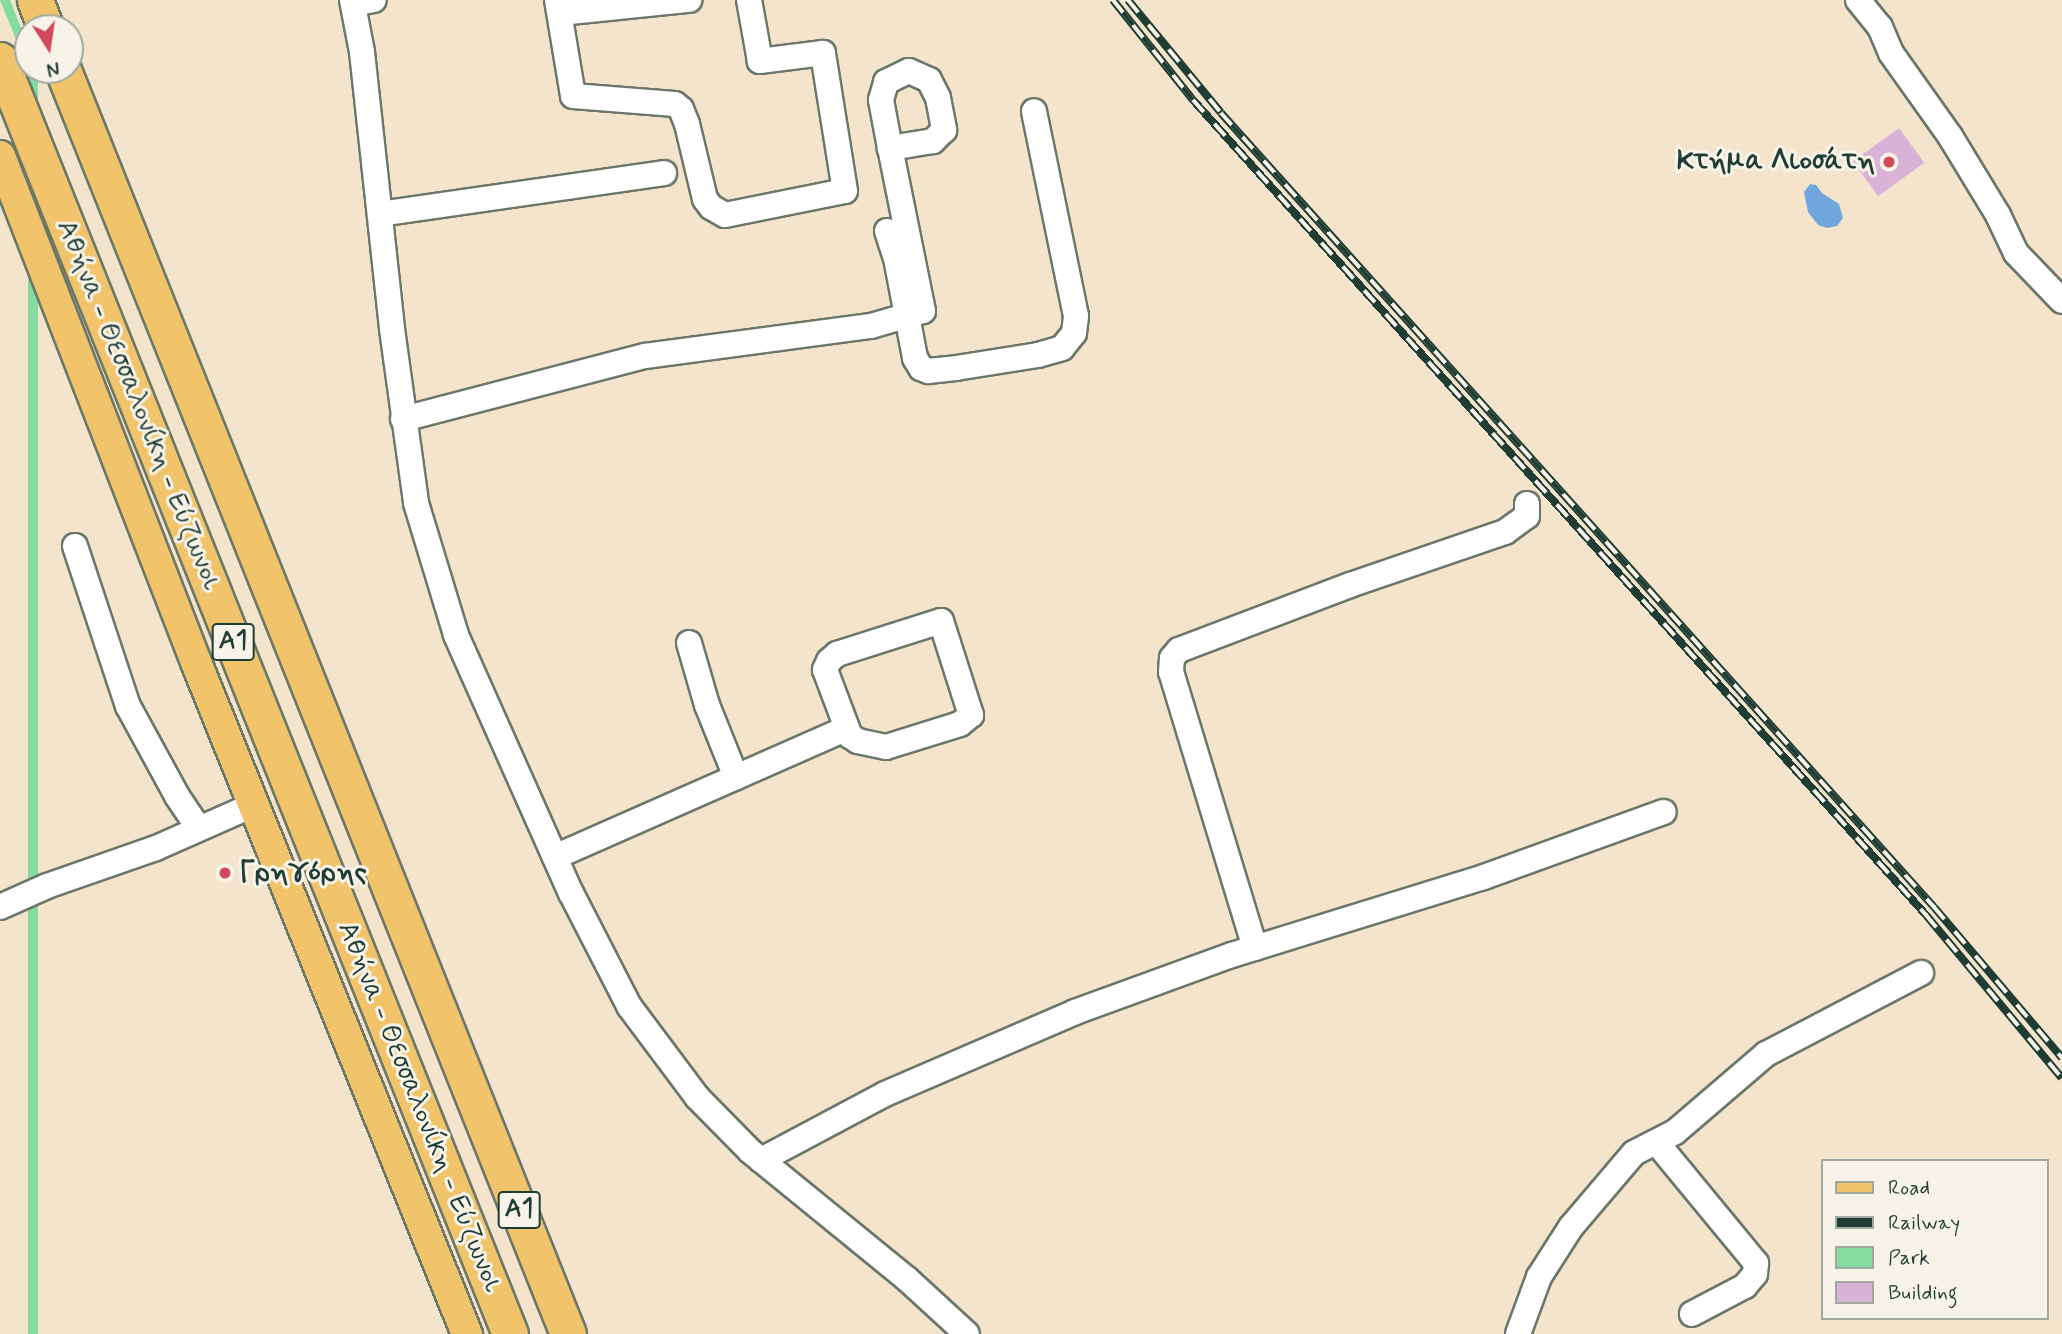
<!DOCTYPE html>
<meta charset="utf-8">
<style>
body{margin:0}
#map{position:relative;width:2062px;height:1334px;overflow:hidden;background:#f5e4cc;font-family:Mynerve,sans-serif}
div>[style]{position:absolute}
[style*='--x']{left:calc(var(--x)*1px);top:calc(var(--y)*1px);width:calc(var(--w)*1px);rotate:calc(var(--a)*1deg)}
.green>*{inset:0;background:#84dca1;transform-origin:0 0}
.water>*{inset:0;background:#71a5de}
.building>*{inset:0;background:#d9b3d7;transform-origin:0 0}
.roads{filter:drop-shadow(2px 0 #6a7769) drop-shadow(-2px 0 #6a7769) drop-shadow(0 2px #6a7769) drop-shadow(0 -2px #6a7769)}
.minor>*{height:24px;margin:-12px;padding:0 12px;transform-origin:12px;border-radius:12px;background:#fff}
.major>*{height:30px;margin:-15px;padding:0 15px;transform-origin:15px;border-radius:15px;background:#f1c36a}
.highway>*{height:35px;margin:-17.5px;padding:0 17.5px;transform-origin:17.5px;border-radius:17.5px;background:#f1c36a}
.rail>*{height:8px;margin-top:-4px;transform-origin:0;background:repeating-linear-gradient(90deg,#f7f3e8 0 16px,#1f3d34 0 32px);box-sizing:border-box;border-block:2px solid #1f3d34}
.dots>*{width:19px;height:19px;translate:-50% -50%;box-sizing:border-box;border:4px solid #f7f3e8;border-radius:50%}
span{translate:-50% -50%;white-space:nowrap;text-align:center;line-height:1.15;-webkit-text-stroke:6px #f7f3e8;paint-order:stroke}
.shield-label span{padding:2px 5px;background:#f7f3e8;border:2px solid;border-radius:5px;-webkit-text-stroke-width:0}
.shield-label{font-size:26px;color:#1f3d34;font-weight:700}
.poi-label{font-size:28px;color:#1f3d34;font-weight:700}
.right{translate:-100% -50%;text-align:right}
.left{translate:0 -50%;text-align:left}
.street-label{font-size:28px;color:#1f3d34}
.legend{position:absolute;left:1821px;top:1159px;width:228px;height:161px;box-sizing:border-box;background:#f7f3e8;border:2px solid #a1aaa0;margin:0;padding:9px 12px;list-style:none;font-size:21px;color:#1f3d34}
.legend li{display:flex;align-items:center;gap:14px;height:35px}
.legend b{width:35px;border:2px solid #a1aaa0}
.north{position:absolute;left:14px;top:14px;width:70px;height:70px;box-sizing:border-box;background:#f7f3e8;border:2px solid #a1aaa0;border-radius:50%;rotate:168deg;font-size:19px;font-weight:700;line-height:28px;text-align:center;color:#1f3d34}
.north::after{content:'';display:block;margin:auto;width:24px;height:32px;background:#d1495b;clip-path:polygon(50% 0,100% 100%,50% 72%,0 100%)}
</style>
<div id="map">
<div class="green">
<i style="clip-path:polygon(0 0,10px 0,28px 46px,28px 69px)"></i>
<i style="left:28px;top:70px;width:10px;height:1361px"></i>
</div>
<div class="water">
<i style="clip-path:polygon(1810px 184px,1816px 185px,1822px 193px,1839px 204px,1843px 218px,1837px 226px,1827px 228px,1818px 225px,1808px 212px,1804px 192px)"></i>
</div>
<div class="building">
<i style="left:1899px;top:128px;width:43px;height:57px;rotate:54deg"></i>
</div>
<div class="roads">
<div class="minor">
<i style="--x:352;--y:0;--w:53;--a:79.1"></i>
<i style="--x:362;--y:52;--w:279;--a:83.8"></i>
<i style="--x:392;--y:329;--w:176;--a:82.1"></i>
<i style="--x:416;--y:503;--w:138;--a:73.1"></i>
<i style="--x:456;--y:635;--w:282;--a:66"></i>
<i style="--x:571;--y:893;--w:127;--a:62.8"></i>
<i style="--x:629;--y:1006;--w:114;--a:53.2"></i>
<i style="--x:697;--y:1097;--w:76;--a:45.5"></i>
<i style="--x:750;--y:1151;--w:203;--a:39.2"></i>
<i style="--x:907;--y:1279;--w:81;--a:42.5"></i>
<i style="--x:557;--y:0;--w:97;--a:80.5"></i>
<i style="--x:573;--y:96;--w:102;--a:4.5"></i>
<i style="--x:675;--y:104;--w:8;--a:40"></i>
<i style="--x:681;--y:109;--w:16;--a:68"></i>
<i style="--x:687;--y:124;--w:77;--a:76.5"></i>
<i style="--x:705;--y:199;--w:10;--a:53"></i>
<i style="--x:711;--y:207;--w:16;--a:30"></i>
<i style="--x:725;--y:215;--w:122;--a:-11.3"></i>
<i style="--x:845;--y:191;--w:140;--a:-99.1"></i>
<i style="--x:823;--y:53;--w:64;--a:172.8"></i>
<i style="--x:760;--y:61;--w:62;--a:-100.2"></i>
<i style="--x:1858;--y:0;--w:35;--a:51"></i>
<i style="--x:1880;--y:27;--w:28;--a:67"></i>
<i style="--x:1891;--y:53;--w:102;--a:54.6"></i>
<i style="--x:1950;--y:136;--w:92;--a:58.7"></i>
<i style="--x:1998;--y:215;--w:42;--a:64.7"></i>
<i style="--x:2016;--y:253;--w:66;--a:46.2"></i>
<i style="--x:353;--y:4;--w:21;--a:-11"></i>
<i style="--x:560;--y:13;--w:130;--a:-5.8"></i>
<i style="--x:380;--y:214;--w:287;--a:-8.2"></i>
<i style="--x:887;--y:231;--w:28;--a:72"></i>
<i style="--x:896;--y:258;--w:102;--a:79.2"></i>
<i style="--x:915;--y:358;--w:12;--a:59"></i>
<i style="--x:921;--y:368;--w:8;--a:23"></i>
<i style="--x:928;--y:371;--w:28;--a:-6"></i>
<i style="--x:956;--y:368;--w:83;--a:-9"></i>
<i style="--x:1038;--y:355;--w:25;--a:-16"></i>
<i style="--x:1062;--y:348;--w:19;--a:-51"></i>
<i style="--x:1074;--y:333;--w:17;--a:-83"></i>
<i style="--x:1076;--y:316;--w:209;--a:-101.6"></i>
<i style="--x:403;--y:419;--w:250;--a:-14.6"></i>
<i style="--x:645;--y:356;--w:228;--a:-7.6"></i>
<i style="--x:871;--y:326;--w:54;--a:-16.1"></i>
<i style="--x:923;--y:311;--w:166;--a:-101.4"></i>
<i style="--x:890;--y:148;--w:49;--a:-100.6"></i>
<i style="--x:881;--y:100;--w:19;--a:-74"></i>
<i style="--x:886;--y:82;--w:25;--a:-26"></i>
<i style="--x:909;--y:71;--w:22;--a:24"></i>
<i style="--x:929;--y:80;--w:20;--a:63"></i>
<i style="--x:938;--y:98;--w:33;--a:79"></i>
<i style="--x:944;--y:130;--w:16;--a:135"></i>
<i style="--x:933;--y:141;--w:44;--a:170.8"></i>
<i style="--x:75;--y:546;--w:169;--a:71.7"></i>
<i style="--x:128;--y:706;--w:102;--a:61.4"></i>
<i style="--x:177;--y:796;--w:37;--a:56"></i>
<i style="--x:941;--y:621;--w:99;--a:72.3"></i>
<i style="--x:971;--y:715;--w:14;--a:141"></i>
<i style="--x:960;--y:724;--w:77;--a:162.7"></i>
<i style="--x:886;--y:747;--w:29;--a:-168"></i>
<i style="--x:858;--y:741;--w:9;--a:-148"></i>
<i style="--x:850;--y:736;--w:71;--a:-110.7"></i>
<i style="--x:825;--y:670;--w:10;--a:-66"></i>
<i style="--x:829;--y:661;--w:11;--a:-41"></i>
<i style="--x:837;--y:654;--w:109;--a:-17.6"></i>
<i style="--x:689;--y:643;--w:65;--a:73.8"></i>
<i style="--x:707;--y:705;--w:78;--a:68.1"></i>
<i style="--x:555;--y:857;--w:317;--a:-23.8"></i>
<i style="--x:0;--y:907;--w:51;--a:-24.1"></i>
<i style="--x:47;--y:886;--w:115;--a:-19.2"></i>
<i style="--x:156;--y:848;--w:106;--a:-23.9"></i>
<i style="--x:1255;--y:948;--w:288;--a:-106.9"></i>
<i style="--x:1171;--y:672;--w:14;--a:-86"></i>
<i style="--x:1172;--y:658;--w:11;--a:-49"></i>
<i style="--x:1179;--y:650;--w:183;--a:-20.8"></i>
<i style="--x:1350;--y:585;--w:164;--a:-18.9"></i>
<i style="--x:1505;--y:532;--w:27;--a:-36"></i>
<i style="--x:1527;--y:516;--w:12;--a:-90"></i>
<i style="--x:1657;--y:1143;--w:156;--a:50.5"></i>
<i style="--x:1756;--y:1263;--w:11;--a:95"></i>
<i style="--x:1755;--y:1274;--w:16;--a:130"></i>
<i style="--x:1745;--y:1286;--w:60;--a:152.2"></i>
<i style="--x:761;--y:1160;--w:140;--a:-28"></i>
<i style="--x:885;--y:1094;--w:207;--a:-23.3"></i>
<i style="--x:1075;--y:1012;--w:167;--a:-20"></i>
<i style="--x:1232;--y:955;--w:264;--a:-17.2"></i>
<i style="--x:1484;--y:877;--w:191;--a:-19.9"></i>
<i style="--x:1518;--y:1334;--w:61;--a:-69.8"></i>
<i style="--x:1539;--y:1277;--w:59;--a:-57.4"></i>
<i style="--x:1571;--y:1227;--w:97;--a:-49.6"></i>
<i style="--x:1634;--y:1153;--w:46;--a:-27.1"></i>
<i style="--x:1675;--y:1132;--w:120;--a:-40.6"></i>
<i style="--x:1766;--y:1054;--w:175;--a:-27.6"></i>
</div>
<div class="major">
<i style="--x:0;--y:156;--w:543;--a:68.83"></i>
<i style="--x:196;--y:662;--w:725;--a:68.04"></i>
</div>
<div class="highway">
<i style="--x:35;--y:0;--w:30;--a:69"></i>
<i style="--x:0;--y:60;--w:1372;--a:68.18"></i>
<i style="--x:63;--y:70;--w:1361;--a:68.22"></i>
</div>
</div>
<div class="rail">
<i style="--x:1113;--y:0;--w:128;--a:51.3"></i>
<i style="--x:1193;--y:100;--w:1096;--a:48.03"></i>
<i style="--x:1926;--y:915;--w:212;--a:50.2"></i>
<i style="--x:1128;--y:0;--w:146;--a:50.5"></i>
<i style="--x:1221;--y:113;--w:1067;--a:48.08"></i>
<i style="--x:1934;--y:907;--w:198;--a:49.7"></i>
</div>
<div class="dots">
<i style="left:1889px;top:162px;background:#d1495b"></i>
<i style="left:225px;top:873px;background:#d1495b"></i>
</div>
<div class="shield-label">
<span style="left:233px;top:642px">Α1</span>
<span style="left:519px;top:1210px">Α1</span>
</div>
<div class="poi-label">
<span class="right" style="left:1875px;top:162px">Κτήμα Λιοσάτη</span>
<span class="left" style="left:239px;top:873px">Γρηγόρης</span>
</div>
<div class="street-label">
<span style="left:138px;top:405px;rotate:68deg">Αθήνα - Θεσσαλονίκη - Εύζωνοι</span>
<span style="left:419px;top:1107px;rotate:68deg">Αθήνα - Θεσσαλονίκη - Εύζωνοι</span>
</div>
<ul class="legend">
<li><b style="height:9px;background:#f1c36a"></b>Road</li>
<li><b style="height:9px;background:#1f3d34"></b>Railway</li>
<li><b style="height:19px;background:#84dca1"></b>Park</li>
<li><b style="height:19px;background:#d9b3d7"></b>Building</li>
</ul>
<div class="north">N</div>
</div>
